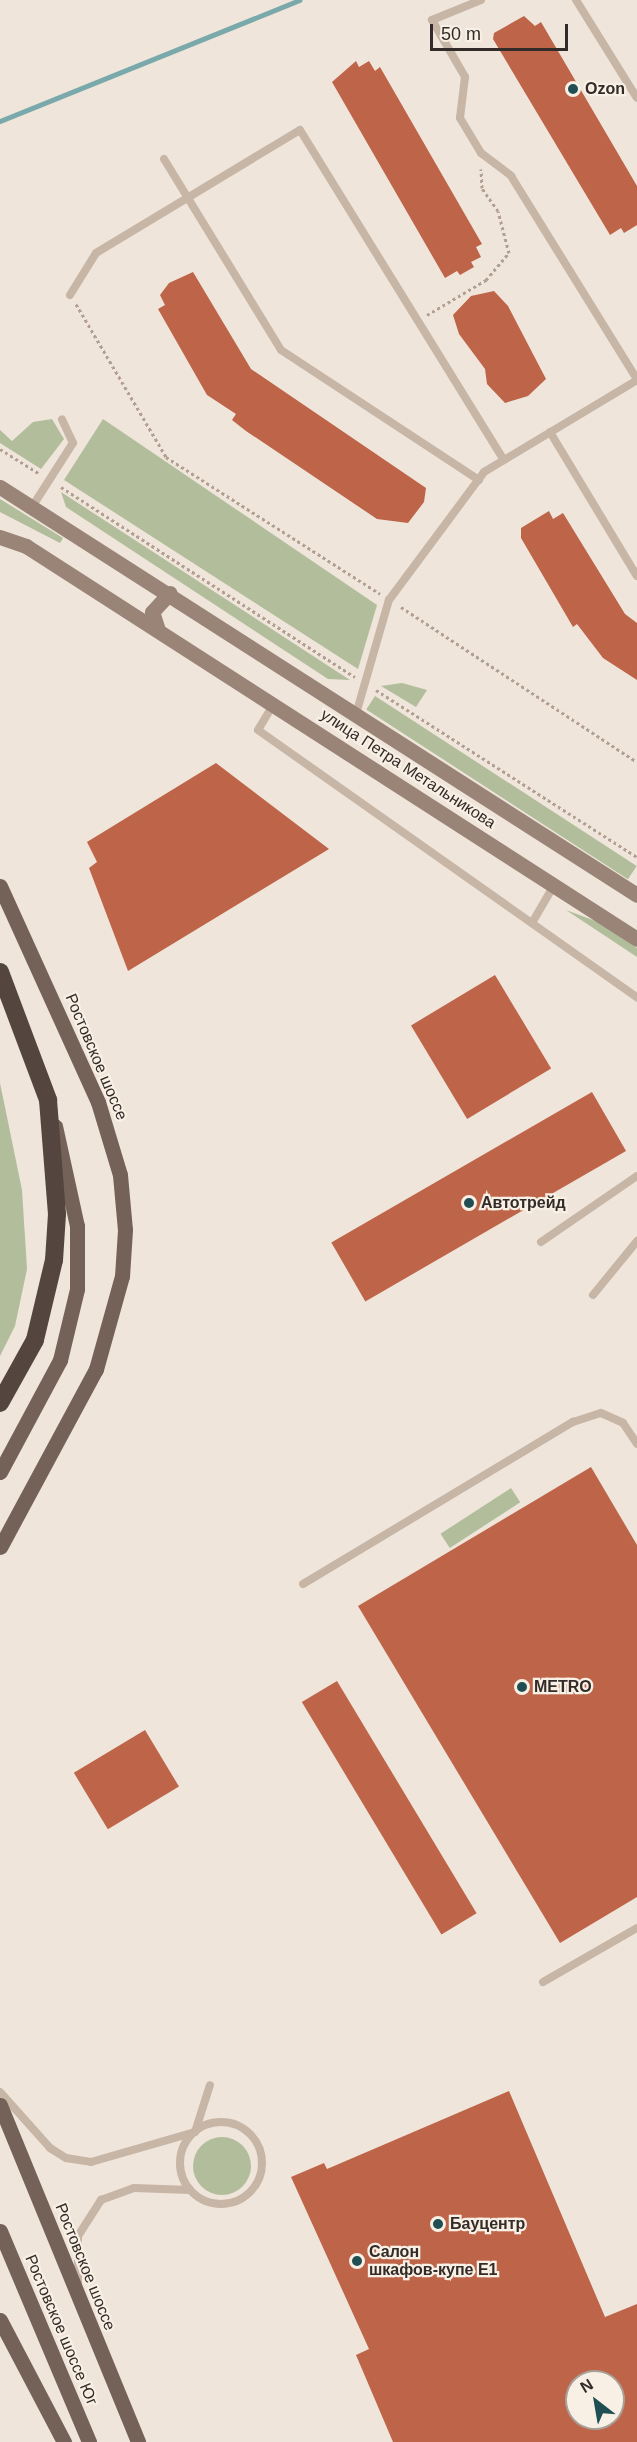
<!DOCTYPE html>
<meta charset="utf-8">
<style>
body{margin:0}
#map{position:relative;width:637px;height:2442px;overflow:hidden;background:#efe5da;font-family:Helvetica,sans-serif}
div>[style]{position:absolute}
[style*='--x']{left:calc(var(--x)*1px);top:calc(var(--y)*1px);width:calc(var(--w)*1px);rotate:calc(var(--a)*1deg)}
.green>*{inset:0;background:#b2bd9b;transform-origin:0 0}
.round{border-radius:50%}
.stream>*{height:5px;margin:-2.5px;padding:0 2.5px;transform-origin:2.5px;border-radius:2.5px;background:#7aa9ab}
.building>*{inset:0;background:#be6449;transform-origin:0 0}
.path>*{height:3px;margin-top:-1.5px;transform-origin:0;background:repeating-linear-gradient(90deg,#b29f91 0 3px,transparent 0 6px)}
.lane>*{height:8px;margin:-4px;padding:0 4px;transform-origin:4px;border-radius:4px;background:#c7b5a6}
.lane>.ring{margin:-4px;padding:0;box-sizing:content-box;background:none;border:8px solid #c7b5a6;border-radius:50%}
.secondary>*{height:15px;margin:-7.5px;padding:0 7.5px;transform-origin:7.5px;border-radius:7.5px;background:#9a8478}
.primary>*{height:15px;margin:-7.5px;padding:0 7.5px;transform-origin:7.5px;border-radius:7.5px;background:#746259}
.highway>*{height:18px;margin:-9px;padding:0 9px;transform-origin:9px;border-radius:9px;background:#54453e}
.dots>*{width:16px;height:16px;translate:-50% -50%;box-sizing:border-box;border:3px solid #f8efe5;border-radius:50%}
span{translate:-50% -50%;white-space:nowrap;text-align:center;line-height:1.15;-webkit-text-stroke:4.5px #f8efe5;paint-order:stroke}
.poi-label{font-size:16px;color:#332b27;font-weight:700}
.left{translate:0 -50%;text-align:left}
.street-label{font-size:16px;color:#332b27}
.north{position:absolute;left:565px;top:2370px;width:60px;height:60px;box-sizing:border-box;background:#f8efe5;border:2px solid #a9a199;border-radius:50%;rotate:329deg;font-size:16px;font-weight:700;line-height:24px;text-align:center;color:#332b27}
.north::after{content:'';display:block;margin:auto;width:21px;height:27px;background:#1f4f52;clip-path:polygon(50% 0,100% 100%,50% 72%,0 100%)}
.scale{position:absolute;left:430px;top:24px;width:138px;height:27px;box-sizing:border-box;border:3px solid #332b27;border-top:0;padding-left:8px;font-size:18px;line-height:21px;white-space:nowrap;color:#332b27;-webkit-text-stroke:4px #f8efe5;paint-order:stroke}
</style>
<div id="map">
<div class="green">
<i style="clip-path:polygon(52px 419px,64px 439px,41px 469px,0 443px,0 430px,12px 441px,33px 422px)"></i>
<i style="clip-path:polygon(103px 419px,377px 605px,358px 669px,64px 480px)"></i>
<i style="clip-path:polygon(61px 492px,350px 680px,328px 679px,66px 507px)"></i>
<i style="clip-path:polygon(0 499px,63px 538px,60px 543px,0 512px)"></i>
<i style="clip-path:polygon(402px 683px,427px 690px,416px 707px,381px 686px)"></i>
<i style="left:375px;top:696px;width:312px;height:16px;rotate:33deg"></i>
<i style="clip-path:polygon(566px 910px,598px 922px,637px 948px,637px 957px)"></i>
<i style="clip-path:polygon(0 1083px,22px 1190px,27px 1269px,15px 1326px,0 1356px)"></i>
<i style="left:511px;top:1488px;width:17px;height:84px;rotate:57deg"></i>
<i class="round" style="left:193px;top:2137px;width:58px;height:58px"></i>
</div>
<div class="stream">
<i style="--x:0;--y:121;--w:323;--a:-22"></i>
</div>
<div class="building">
<i style="clip-path:polygon(524px 16px,535px 26px,541px 22px,637px 186px,637px 225px,624px 233px,621px 228px,610px 235px,493px 39px,494px 33px)"></i>
<i style="clip-path:polygon(356px 61px,359px 67px,369px 61px,375px 71px,380px 67px,482px 244px,476px 247px,481px 257px,471px 262px,474px 267px,460px 275px,457px 271px,445px 278px,332px 82px)"></i>
<i style="clip-path:polygon(193px 272px,251px 369px,426px 488px,424px 502px,408px 523px,377px 519px,246px 431px,232px 420px,236px 414px,207px 395px,158px 309px,165px 305px,160px 295px,169px 283px)"></i>
<i style="clip-path:polygon(494px 291px,508px 306px,546px 379px,528px 396px,505px 403px,487px 384px,485px 369px,459px 334px,453px 315px,471px 296px)"></i>
<i style="clip-path:polygon(549px 511px,553px 519px,563px 513px,625px 614px,637px 623px,637px 680px,603px 658px,577px 624px,573px 627px,521px 538px,521px 528px)"></i>
<i style="clip-path:polygon(216px 763px,329px 849px,128px 971px,89px 868px,97px 862px,87px 842px)"></i>
<i style="left:495px;top:975px;width:109px;height:98px;rotate:59deg"></i>
<i style="left:592px;top:1092px;width:68px;height:301px;rotate:60deg"></i>
<i style="clip-path:polygon(591px 1467px,637px 1545px,637px 1897px,560px 1943px,358px 1606px)"></i>
<i style="left:337px;top:1681px;width:271px;height:41px;rotate:59deg"></i>
<i style="left:145px;top:1730px;width:66px;height:83px;rotate:59deg"></i>
<i style="clip-path:polygon(evenodd,509px 2091px,605px 2317px,637px 2304px,637px 2442px,393px 2442px,356px 2355px,369px 2349px,291px 2177px,324px 2163px,327px 2169px,509px 2091px,577px 2382px,613px 2382px,613px 2418px,577px 2418px,577px 2382px)"></i>
</div>
<div class="path">
<i style="--x:76;--y:304;--w:178;--a:59.5"></i>
<i style="--x:166;--y:457;--w:254;--a:32.6"></i>
<i style="--x:427;--y:315;--w:69;--a:-30.7"></i>
<i style="--x:486;--y:280;--w:35;--a:-50"></i>
<i style="--x:509;--y:253;--w:43;--a:-104.7"></i>
<i style="--x:498;--y:211;--w:28;--a:-125"></i>
<i style="--x:482;--y:188;--w:19;--a:-93"></i>
<i style="--x:0;--y:449;--w:47;--a:32"></i>
<i style="--x:61;--y:487;--w:350;--a:32.9"></i>
<i style="--x:401;--y:607;--w:282;--a:33.3"></i>
<i style="--x:376;--y:690;--w:310;--a:32.6"></i>
</div>
<div class="lane">
<i style="--x:481;--y:0;--w:53;--a:157.8"></i>
<i style="--x:432;--y:20;--w:66;--a:59.9"></i>
<i style="--x:465;--y:77;--w:41;--a:97"></i>
<i style="--x:460;--y:118;--w:41;--a:59"></i>
<i style="--x:481;--y:153;--w:38;--a:37"></i>
<i style="--x:511;--y:176;--w:239;--a:58.2"></i>
<i style="--x:576;--y:0;--w:115;--a:58.1"></i>
<i style="--x:164;--y:159;--w:224;--a:58.5"></i>
<i style="--x:281;--y:350;--w:237;--a:33.3"></i>
<i style="--x:70;--y:295;--w:49;--a:-58.2"></i>
<i style="--x:96;--y:253;--w:238;--a:-31.1"></i>
<i style="--x:300;--y:130;--w:388;--a:58.3"></i>
<i style="--x:550;--y:432;--w:168;--a:58.9"></i>
<i style="--x:32;--y:507;--w:76;--a:-57.4"></i>
<i style="--x:73;--y:443;--w:26;--a:-115"></i>
<i style="--x:273;--y:705;--w:29;--a:121"></i>
<i style="--x:258;--y:730;--w:464;--a:35.2"></i>
<i style="--x:356;--y:714;--w:119;--a:-73.9"></i>
<i style="--x:389;--y:600;--w:159;--a:-53.4"></i>
<i style="--x:484;--y:472;--w:179;--a:-31"></i>
<i style="--x:532;--y:923;--w:44;--a:-59.9"></i>
<i style="--x:541;--y:1242;--w:116;--a:-34.5"></i>
<i style="--x:593;--y:1295;--w:70;--a:-50.8"></i>
<i style="--x:303;--y:1584;--w:315;--a:-31"></i>
<i style="--x:573;--y:1422;--w:29;--a:-18"></i>
<i style="--x:601;--y:1413;--w:24;--a:24"></i>
<i style="--x:623;--y:1423;--w:25;--a:56"></i>
<i style="--x:543;--y:1982;--w:108;--a:-29.9"></i>
<i style="--x:0;--y:2092;--w:75;--a:48.2"></i>
<i style="--x:50;--y:2148;--w:19;--a:32"></i>
<i style="--x:66;--y:2158;--w:25;--a:9"></i>
<i style="--x:91;--y:2162;--w:108;--a:-16.1"></i>
<i style="--x:195;--y:2132;--w:49;--a:-72.3"></i>
<i class="ring" style="left:180px;top:2122px;width:74px;height:74px"></i>
<i style="--x:78;--y:2283;--w:47;--a:-90"></i>
<i style="--x:78;--y:2236;--w:43;--a:-57.4"></i>
<i style="--x:101;--y:2200;--w:35;--a:-20"></i>
<i style="--x:134;--y:2188;--w:56;--a:2"></i>
</div>
<div class="secondary">
<i style="--x:0;--y:487;--w:756;--a:32.64"></i>
<i style="--x:0;--y:537;--w:28;--a:19"></i>
<i style="--x:26;--y:546;--w:726;--a:32.75"></i>
<i style="--x:158;--y:630;--w:19;--a:-108"></i>
<i style="--x:152;--y:612;--w:26;--a:-47"></i>
</div>
<div class="primary">
<i style="--x:0;--y:886;--w:237;--a:65.6"></i>
<i style="--x:98;--y:1102;--w:76;--a:73.2"></i>
<i style="--x:120;--y:1175;--w:55;--a:84.8"></i>
<i style="--x:125;--y:1230;--w:46;--a:93.7"></i>
<i style="--x:122;--y:1276;--w:97;--a:105.6"></i>
<i style="--x:96;--y:1369;--w:202;--a:118.3"></i>
<i style="--x:0;--y:1472;--w:127;--a:-61.8"></i>
<i style="--x:60;--y:1360;--w:73;--a:-76.5"></i>
<i style="--x:77;--y:1289;--w:63;--a:-90"></i>
<i style="--x:77;--y:1226;--w:102;--a:-102.4"></i>
<i style="--x:0;--y:2105;--w:364;--a:67.7"></i>
<i style="--x:0;--y:2231;--w:229;--a:67.1"></i>
<i style="--x:0;--y:2320;--w:138;--a:62.3"></i>
</div>
<div class="highway">
<i style="--x:0;--y:972;--w:137;--a:69.4"></i>
<i style="--x:48;--y:1100;--w:114;--a:85.5"></i>
<i style="--x:57;--y:1214;--w:46;--a:93.7"></i>
<i style="--x:54;--y:1260;--w:82;--a:103.4"></i>
<i style="--x:35;--y:1340;--w:72;--a:119.1"></i>
</div>
<div class="dots">
<i style="left:573px;top:89px;background:#1f4f52"></i>
<i style="left:469px;top:1203px;background:#1f4f52"></i>
<i style="left:522px;top:1687px;background:#1f4f52"></i>
<i style="left:438px;top:2224px;background:#1f4f52"></i>
<i style="left:357px;top:2261px;background:#1f4f52"></i>
</div>
<div class="poi-label">
<span class="left" style="left:585px;top:89px">Ozon</span>
<span class="left" style="left:481px;top:1203px">Автотрейд</span>
<span class="left" style="left:534px;top:1687px">METRO</span>
<span class="left" style="left:450px;top:2224px">Бауцентр</span>
<span class="left" style="left:369px;top:2261px">Салон<br>шкафов-купе Е1</span>
</div>
<div class="street-label">
<span style="left:408px;top:769px;rotate:33deg">улица Петра Метальникова</span>
<span style="left:96px;top:1057px;rotate:67deg">Ростовское шоссе</span>
<span style="left:85px;top:2267px;rotate:68deg">Ростовское шоссе</span>
<span style="left:61px;top:2330px;rotate:67deg">Ростовское шоссе Юг</span>
</div>
<div class="north">N</div>
<div class="scale">50 m</div>
</div>
